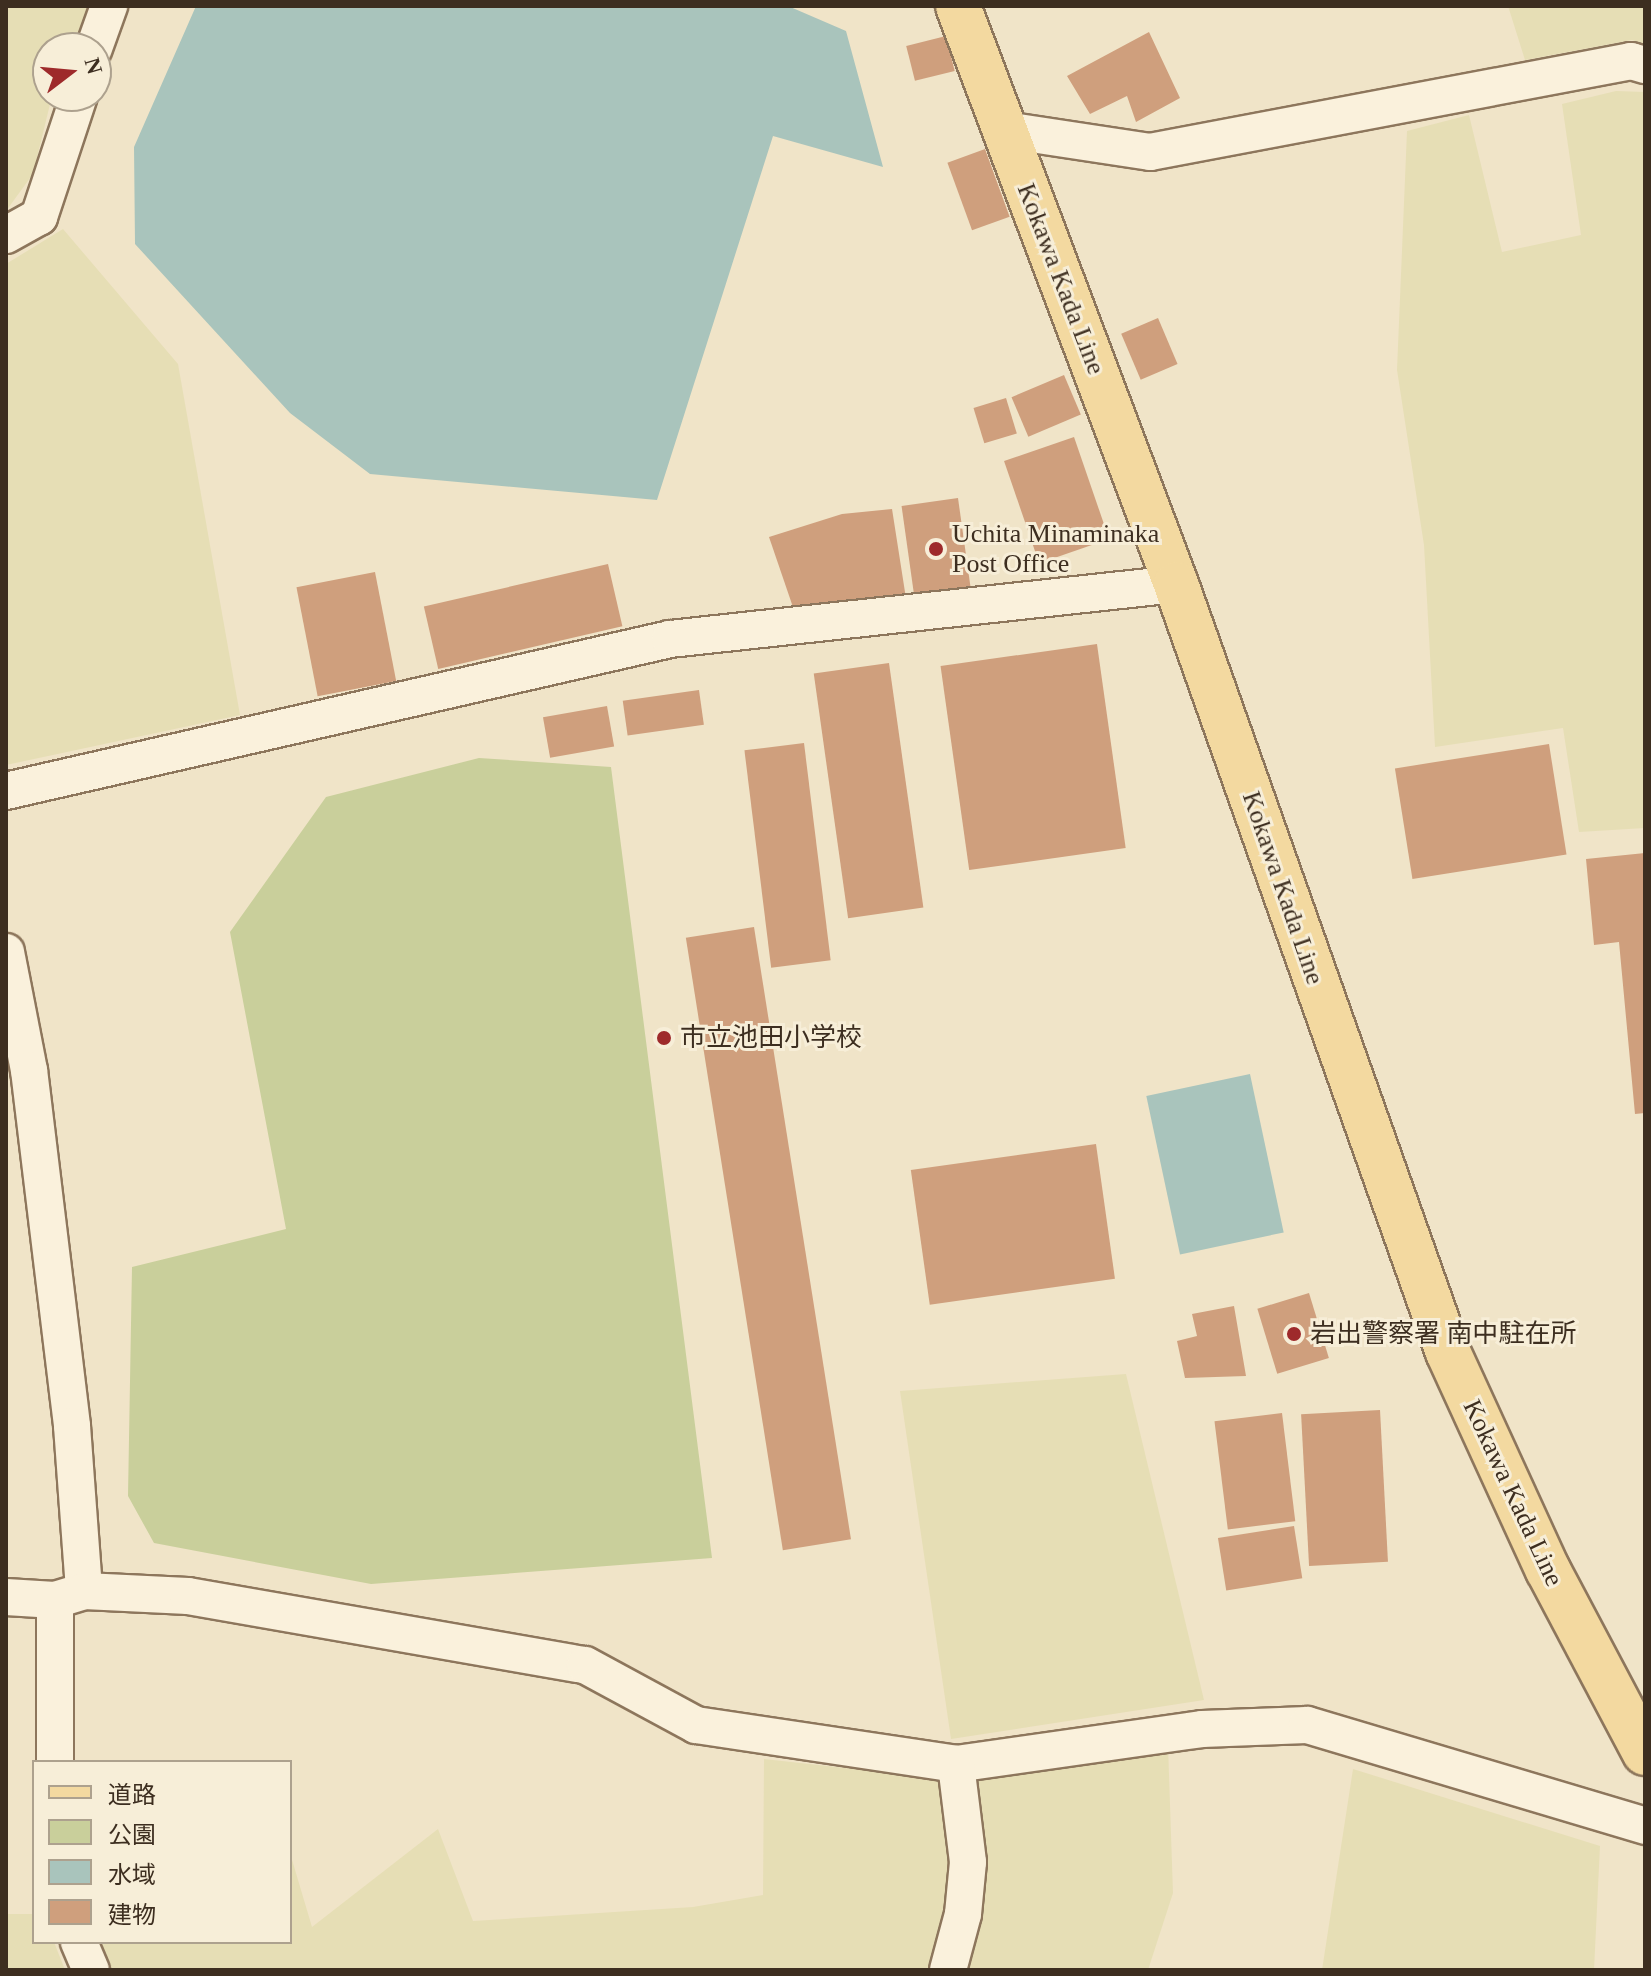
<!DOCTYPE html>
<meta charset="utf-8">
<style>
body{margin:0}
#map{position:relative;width:1651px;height:1976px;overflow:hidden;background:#f0e4c8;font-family:"Times New Roman","Noto Sans JP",serif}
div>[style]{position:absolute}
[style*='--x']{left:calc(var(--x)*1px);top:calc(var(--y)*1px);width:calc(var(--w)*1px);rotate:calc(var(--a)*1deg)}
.farmland>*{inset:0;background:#e6deb5}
.green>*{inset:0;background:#c9cf9b}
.water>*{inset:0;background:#a9c4bc;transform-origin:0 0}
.building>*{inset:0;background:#cf9f7d;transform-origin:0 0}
.roads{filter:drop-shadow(2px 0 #8d765c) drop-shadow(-2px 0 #8d765c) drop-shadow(0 2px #8d765c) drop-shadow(0 -2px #8d765c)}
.street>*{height:36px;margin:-18px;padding:0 18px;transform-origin:18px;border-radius:18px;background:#faf1dc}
.primary>*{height:44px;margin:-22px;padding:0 22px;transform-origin:22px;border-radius:22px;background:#f3d9a0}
.dots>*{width:22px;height:22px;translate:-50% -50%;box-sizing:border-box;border:4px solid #f7eed8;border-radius:50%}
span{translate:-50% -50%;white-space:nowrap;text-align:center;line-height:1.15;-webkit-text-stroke:6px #f7eed8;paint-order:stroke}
.street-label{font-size:26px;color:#3d2e20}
.poi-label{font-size:26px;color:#3d2e20}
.left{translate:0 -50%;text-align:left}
.frame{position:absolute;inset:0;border:8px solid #3d2e20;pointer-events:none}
.legend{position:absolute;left:32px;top:1760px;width:260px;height:184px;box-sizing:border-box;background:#f7eed8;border:2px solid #ada18e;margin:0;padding:10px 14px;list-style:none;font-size:24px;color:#3d2e20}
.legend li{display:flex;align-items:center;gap:16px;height:40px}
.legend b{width:40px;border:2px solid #ada18e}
.north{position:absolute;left:32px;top:32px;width:80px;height:80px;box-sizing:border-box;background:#f7eed8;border:2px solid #ada18e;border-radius:50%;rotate:74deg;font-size:22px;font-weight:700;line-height:32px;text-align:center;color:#3d2e20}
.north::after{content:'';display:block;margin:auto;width:28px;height:36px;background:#9e2a2b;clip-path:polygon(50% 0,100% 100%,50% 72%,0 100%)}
</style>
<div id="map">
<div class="farmland">
<i style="clip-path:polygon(6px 6px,91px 6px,72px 48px,48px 48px,48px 96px,52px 96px,33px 174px,6px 211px)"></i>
<i style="clip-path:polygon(1508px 6px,1645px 6px,1645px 44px,1632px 40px,1525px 60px)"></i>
<i style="clip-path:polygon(1616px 91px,1645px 92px,1645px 828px,1579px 832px,1563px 728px,1435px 747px,1424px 545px,1397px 370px,1407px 131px,1469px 115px,1502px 252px,1581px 235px,1562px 104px)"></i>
<i style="clip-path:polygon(63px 229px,178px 364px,240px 715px,6px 765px,6px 264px)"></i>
<i style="clip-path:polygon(1126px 1374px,1204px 1700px,951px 1739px,900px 1391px)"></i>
<i style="clip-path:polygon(1168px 1745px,1173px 1893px,1148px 1970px,964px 1970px,968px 1778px)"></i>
<i style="clip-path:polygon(764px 1759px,945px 1779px,953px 1872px,934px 1970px,110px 1970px,101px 1942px,290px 1942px,290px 1853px,312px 1927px,438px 1829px,473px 1921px,693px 1907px,763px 1895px)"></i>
<i style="clip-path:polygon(1353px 1769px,1600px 1846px,1594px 1970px,1322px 1970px)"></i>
<i style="clip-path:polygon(6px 1914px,34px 1914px,34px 1942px,54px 1942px,65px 1970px,6px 1970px)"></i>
</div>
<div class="green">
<i style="clip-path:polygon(479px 758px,611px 767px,712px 1558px,371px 1584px,154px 1543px,128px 1496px,132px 1267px,286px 1229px,230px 932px,326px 797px)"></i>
</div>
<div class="water">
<i style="clip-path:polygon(196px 6px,788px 6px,846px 31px,883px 167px,773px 136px,657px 500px,370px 474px,290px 413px,135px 244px,134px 147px)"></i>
<i style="left:1250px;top:1074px;width:162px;height:106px;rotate:78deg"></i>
</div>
<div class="building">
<i style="clip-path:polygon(1149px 32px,1180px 98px,1136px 122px,1127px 96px,1090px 114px,1067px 76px)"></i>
<i style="left:946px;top:36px;width:36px;height:41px;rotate:76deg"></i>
<i style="left:985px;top:149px;width:72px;height:40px;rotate:70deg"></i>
<i style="left:1158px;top:318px;width:50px;height:40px;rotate:67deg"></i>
<i style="left:1064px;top:375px;width:43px;height:57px;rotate:67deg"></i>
<i style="left:1006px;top:398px;width:37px;height:34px;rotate:73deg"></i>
<i style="left:1074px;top:437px;width:108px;height:74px;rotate:71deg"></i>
<i style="left:958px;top:498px;width:96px;height:57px;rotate:82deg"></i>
<i style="clip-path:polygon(892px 509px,907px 605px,796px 616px,769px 537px,842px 514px)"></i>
<i style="left:608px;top:564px;width:64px;height:189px;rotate:77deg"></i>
<i style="left:375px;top:572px;width:111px;height:80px;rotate:79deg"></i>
<i style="left:1097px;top:644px;width:206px;height:158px;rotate:82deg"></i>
<i style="left:889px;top:663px;width:247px;height:76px;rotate:82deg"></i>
<i style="left:699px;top:690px;width:35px;height:77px;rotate:82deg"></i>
<i style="left:607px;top:706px;width:41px;height:65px;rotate:80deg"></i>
<i style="left:804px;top:743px;width:219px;height:60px;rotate:83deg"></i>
<i style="left:1549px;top:744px;width:112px;height:156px;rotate:81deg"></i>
<i style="clip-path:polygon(1645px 853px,1645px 1113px,1635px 1114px,1619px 942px,1594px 945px,1586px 859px)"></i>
<i style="left:754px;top:927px;width:620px;height:69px;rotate:81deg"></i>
<i style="left:1096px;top:1144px;width:136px;height:187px;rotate:82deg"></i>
<i style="left:1309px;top:1293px;width:68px;height:54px;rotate:73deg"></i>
<i style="clip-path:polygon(1234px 1306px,1246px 1376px,1185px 1378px,1177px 1341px,1197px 1336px,1192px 1314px)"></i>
<i style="left:1380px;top:1410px;width:152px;height:79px;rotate:87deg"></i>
<i style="left:1282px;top:1413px;width:109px;height:68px;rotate:83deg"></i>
<i style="left:1294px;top:1526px;width:53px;height:77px;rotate:81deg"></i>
</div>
<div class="roads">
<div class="street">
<i style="--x:94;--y:48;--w:45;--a:-70.3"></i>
<i style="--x:1005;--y:130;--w:147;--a:8.6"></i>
<i style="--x:1150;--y:152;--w:490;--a:-10.7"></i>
<i style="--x:1631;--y:61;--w:15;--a:16"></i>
<i style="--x:6;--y:235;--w:38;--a:-29"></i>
<i style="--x:39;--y:217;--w:127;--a:-71.7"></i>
<i style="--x:6;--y:791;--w:681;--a:-12.89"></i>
<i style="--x:670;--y:639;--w:509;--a:-6.2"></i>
<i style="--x:6;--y:952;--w:120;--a:79"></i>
<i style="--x:29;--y:1070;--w:359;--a:83.1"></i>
<i style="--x:72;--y:1426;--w:165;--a:85.8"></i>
<i style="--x:6;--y:1597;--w:49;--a:3.5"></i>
<i style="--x:55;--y:1600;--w:30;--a:-17"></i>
<i style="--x:84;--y:1591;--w:104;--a:2.8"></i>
<i style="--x:188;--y:1596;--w:403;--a:9.9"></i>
<i style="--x:585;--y:1665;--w:126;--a:28.4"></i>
<i style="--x:696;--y:1725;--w:263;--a:8.5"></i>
<i style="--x:956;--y:1764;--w:248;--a:-8.1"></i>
<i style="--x:1202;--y:1729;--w:105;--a:-2.2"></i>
<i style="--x:1307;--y:1725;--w:353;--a:16.6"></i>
<i style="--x:55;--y:1600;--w:162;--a:90"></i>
<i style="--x:79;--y:1942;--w:30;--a:67"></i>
<i style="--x:948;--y:1970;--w:58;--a:-75"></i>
<i style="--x:963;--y:1914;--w:52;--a:-84.5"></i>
<i style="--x:968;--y:1862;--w:99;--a:-97"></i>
</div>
<div class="primary">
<i style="--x:958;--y:6;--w:618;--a:69.34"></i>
<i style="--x:1176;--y:584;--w:815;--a:70.5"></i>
<i style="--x:1448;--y:1352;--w:240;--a:65.4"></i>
<i style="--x:1548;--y:1570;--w:207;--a:62.1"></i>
</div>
</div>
<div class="dots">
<i style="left:936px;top:549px;background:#9e2a2b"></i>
<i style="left:664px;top:1038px;background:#9e2a2b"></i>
<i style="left:1294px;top:1334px;background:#9e2a2b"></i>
</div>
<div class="street-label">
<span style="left:1061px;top:279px;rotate:69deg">Kokawa Kada Line</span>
<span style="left:1283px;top:888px;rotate:71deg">Kokawa Kada Line</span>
<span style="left:1513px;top:1493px;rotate:65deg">Kokawa Kada Line</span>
</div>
<div class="poi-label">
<span class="left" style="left:952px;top:549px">Uchita Minaminaka<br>Post Office</span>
<span class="left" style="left:680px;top:1038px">市立池田小学校</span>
<span class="left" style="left:1310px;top:1334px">岩出警察署 南中駐在所</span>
</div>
<div class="frame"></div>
<ul class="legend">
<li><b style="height:10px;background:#f3d9a0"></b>道路</li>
<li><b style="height:22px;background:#c9cf9b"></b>公園</li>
<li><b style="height:22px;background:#a9c4bc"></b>水域</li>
<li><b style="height:22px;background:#cf9f7d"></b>建物</li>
</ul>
<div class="north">N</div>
</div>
